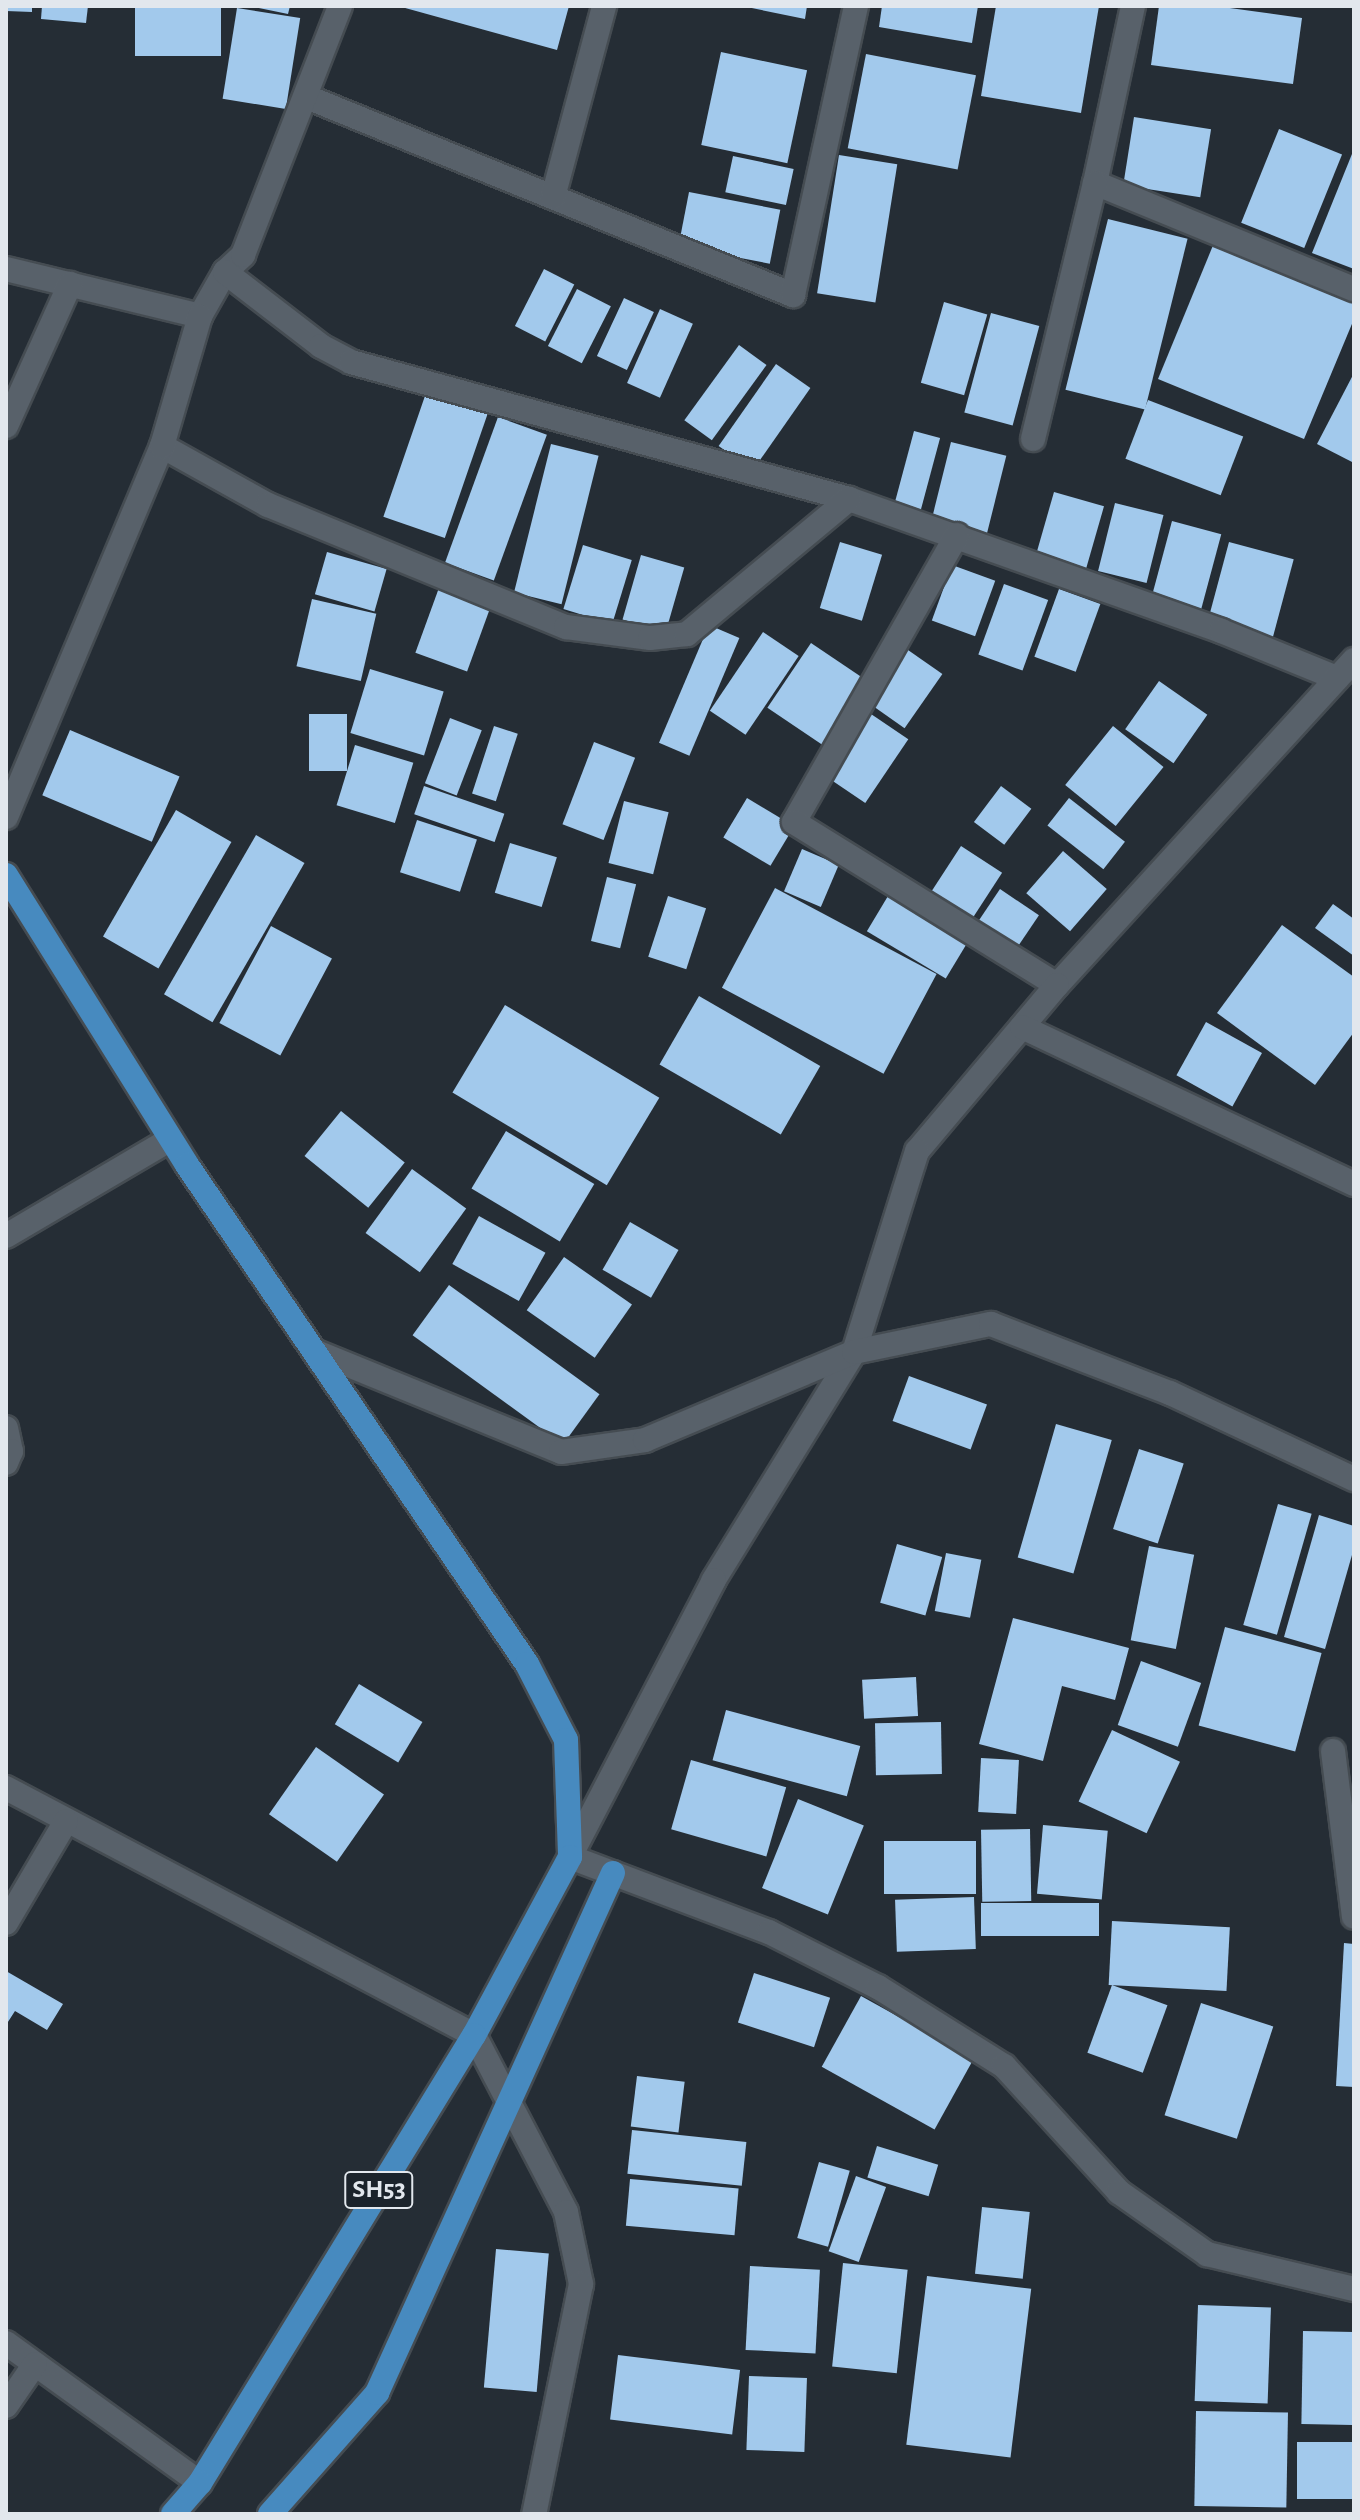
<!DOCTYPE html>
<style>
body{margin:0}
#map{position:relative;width:1360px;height:2520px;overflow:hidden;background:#252d35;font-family:"Alegreya Sans",sans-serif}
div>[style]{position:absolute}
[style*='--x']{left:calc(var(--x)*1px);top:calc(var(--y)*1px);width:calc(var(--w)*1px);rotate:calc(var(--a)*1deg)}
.building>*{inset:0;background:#a2c9ec;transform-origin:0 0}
.roads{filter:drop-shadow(2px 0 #454c52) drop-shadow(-2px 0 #454c52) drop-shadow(0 2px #454c52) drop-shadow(0 -2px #454c52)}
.minor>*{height:24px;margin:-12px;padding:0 12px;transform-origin:12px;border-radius:12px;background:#58616a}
.major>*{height:24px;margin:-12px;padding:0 12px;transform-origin:12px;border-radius:12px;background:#478abf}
span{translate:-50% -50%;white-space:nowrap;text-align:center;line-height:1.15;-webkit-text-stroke:8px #1b232b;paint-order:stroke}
.shield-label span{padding:2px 6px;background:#1b232b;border:2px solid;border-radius:6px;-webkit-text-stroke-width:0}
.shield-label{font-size:26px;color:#e2e7ed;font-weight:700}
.frame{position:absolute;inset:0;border:8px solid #e2e7ed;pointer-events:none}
</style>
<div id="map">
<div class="building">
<i style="clip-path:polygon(6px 6px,32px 6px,32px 12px,6px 11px)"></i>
<i style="clip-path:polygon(42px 6px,88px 6px,86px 23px,41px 19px)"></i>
<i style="left:135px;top:6px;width:86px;height:50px"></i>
<i style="clip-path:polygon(249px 6px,290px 6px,288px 14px)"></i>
<i style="clip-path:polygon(398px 6px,569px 6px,557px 50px)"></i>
<i style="clip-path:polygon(742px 6px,807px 6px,805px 19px)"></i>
<i style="clip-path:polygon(882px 6px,978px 6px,972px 43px,879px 27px)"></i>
<i style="clip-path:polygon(996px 6px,1099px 6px,1081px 113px,981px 96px)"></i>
<i style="clip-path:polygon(1159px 6px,1215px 6px,1302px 18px,1293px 84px,1151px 65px)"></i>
<i style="left:237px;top:8px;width:64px;height:92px;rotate:9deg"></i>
<i style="left:721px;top:52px;width:88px;height:95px;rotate:12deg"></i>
<i style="left:866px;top:54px;width:112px;height:96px;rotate:11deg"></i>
<i style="left:1134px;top:117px;width:78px;height:69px;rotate:9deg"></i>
<i style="left:1279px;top:129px;width:68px;height:101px;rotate:22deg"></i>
<i style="clip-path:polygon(1354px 149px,1354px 269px,1312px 253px)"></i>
<i style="left:839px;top:155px;width:59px;height:140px;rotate:9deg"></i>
<i style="left:733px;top:156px;width:62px;height:37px;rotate:12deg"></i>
<i style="left:689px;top:192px;width:93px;height:55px;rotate:11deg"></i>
<i style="left:1108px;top:219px;width:82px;height:176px;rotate:14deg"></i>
<i style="clip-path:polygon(1214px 243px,1354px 300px,1354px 319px,1304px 439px,1158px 379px)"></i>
<i style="left:544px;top:269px;width:34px;height:64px;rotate:27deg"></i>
<i style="left:577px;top:289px;width:38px;height:64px;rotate:27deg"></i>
<i style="left:624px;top:298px;width:33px;height:64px;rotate:25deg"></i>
<i style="left:944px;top:302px;width:45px;height:84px;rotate:16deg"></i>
<i style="left:660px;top:309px;width:36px;height:81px;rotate:24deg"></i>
<i style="left:991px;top:313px;width:50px;height:103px;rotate:15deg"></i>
<i style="left:739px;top:345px;width:34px;height:93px;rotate:36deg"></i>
<i style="left:776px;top:364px;width:42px;height:100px;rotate:35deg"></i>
<i style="clip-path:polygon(1354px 373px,1354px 463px,1317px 444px)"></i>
<i style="left:426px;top:393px;width:65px;height:131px;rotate:19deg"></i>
<i style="left:1148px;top:400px;width:102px;height:63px;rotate:21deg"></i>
<i style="left:498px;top:417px;width:52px;height:155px;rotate:20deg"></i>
<i style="left:914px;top:431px;width:27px;height:85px;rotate:15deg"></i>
<i style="left:951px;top:442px;width:57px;height:83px;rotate:14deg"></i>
<i style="left:551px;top:444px;width:49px;height:153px;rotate:14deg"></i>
<i style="left:1054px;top:492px;width:52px;height:65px;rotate:16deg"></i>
<i style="left:1115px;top:503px;width:50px;height:70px;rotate:14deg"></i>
<i style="left:1172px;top:521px;width:51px;height:82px;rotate:15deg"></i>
<i style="left:840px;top:542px;width:44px;height:69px;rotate:17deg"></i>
<i style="left:1229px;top:542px;width:67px;height:86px;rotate:15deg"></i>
<i style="left:583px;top:545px;width:51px;height:67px;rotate:17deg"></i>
<i style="left:327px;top:552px;width:62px;height:44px;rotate:16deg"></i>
<i style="left:641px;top:555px;width:45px;height:67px;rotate:16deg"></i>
<i style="left:952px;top:565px;width:46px;height:59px;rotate:20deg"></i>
<i style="left:1004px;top:584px;width:47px;height:75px;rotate:20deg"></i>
<i style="left:440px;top:585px;width:55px;height:72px;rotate:20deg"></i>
<i style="left:1059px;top:589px;width:44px;height:72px;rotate:20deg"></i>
<i style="left:312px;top:599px;width:66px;height:69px;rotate:13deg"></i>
<i style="left:709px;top:625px;width:33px;height:128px;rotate:23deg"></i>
<i style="left:763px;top:632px;width:43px;height:95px;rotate:34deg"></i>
<i style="left:811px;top:643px;width:68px;height:78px;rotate:34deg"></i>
<i style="left:908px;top:650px;width:42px;height:66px;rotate:35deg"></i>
<i style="left:370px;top:669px;width:77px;height:67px;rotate:17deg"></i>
<i style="left:1159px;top:681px;width:59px;height:59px;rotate:35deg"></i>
<i style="left:309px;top:714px;width:38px;height:57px"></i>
<i style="left:871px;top:714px;width:45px;height:77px;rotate:34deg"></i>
<i style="left:450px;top:718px;width:34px;height:70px;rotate:21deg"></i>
<i style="left:494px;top:726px;width:25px;height:71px;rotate:18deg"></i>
<i style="left:1113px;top:726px;width:65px;height:76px;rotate:39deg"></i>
<i style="left:70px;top:730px;width:119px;height:71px;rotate:23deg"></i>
<i style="left:594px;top:742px;width:44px;height:88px;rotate:21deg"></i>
<i style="left:355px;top:745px;width:61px;height:63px;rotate:17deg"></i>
<i style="left:424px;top:786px;width:85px;height:30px;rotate:19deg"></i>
<i style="left:1001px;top:786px;width:38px;height:45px;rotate:37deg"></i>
<i style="left:747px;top:798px;width:55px;height:46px;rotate:31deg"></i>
<i style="left:1069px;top:798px;width:71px;height:35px;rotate:38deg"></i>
<i style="left:624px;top:801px;width:46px;height:64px;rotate:14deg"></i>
<i style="left:176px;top:810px;width:64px;height:146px;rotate:30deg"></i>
<i style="left:417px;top:820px;width:63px;height:55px;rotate:18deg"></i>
<i style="left:256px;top:835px;width:56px;height:184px;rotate:30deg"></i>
<i style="left:510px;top:843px;width:49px;height:52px;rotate:17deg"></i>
<i style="left:961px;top:846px;width:49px;height:54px;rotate:33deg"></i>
<i style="left:802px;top:849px;width:40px;height:46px;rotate:23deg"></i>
<i style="left:1063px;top:851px;width:58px;height:56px;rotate:41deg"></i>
<i style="left:607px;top:877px;width:30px;height:66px;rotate:14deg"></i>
<i style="left:775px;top:888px;width:183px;height:113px;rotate:28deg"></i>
<i style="left:1000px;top:889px;width:47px;height:46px;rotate:34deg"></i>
<i style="left:668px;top:896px;width:40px;height:64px;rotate:18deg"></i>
<i style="left:888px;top:896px;width:92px;height:41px;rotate:31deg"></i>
<i style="clip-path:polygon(1333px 904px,1354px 919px,1354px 956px,1315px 928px)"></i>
<i style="clip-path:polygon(1282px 925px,1354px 977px,1354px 1032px,1315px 1085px,1217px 1013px)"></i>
<i style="left:271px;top:926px;width:69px;height:110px;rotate:28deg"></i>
<i style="left:699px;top:996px;width:140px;height:79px;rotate:30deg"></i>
<i style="left:505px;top:1005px;width:180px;height:102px;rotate:31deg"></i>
<i style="left:1206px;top:1022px;width:64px;height:61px;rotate:29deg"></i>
<i style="left:341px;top:1111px;width:82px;height:58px;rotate:39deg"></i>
<i style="left:506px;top:1131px;width:103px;height:67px;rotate:31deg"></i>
<i style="left:412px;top:1169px;width:67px;height:79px;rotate:36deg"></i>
<i style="left:479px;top:1216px;width:76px;height:55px;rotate:29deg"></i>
<i style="left:630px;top:1222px;width:56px;height:55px;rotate:30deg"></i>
<i style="left:564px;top:1257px;width:83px;height:65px;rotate:35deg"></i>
<i style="left:449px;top:1285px;width:186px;height:62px;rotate:36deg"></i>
<i style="left:909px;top:1376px;width:83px;height:48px;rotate:20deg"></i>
<i style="left:1056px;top:1424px;width:58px;height:139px;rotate:16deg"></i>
<i style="left:1139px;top:1449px;width:47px;height:84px;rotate:18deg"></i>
<i style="left:1278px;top:1504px;width:35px;height:126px;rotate:16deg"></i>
<i style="clip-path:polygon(1319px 1515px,1354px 1526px,1354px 1548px,1325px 1649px,1284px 1637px)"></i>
<i style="left:897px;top:1544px;width:47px;height:61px;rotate:16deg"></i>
<i style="left:1149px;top:1546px;width:46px;height:96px;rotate:11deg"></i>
<i style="left:946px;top:1553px;width:36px;height:59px;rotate:11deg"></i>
<i style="clip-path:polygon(1013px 1618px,1129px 1648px,1115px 1700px,1062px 1686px,1043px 1761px,979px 1744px)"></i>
<i style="left:1225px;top:1627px;width:100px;height:102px;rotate:15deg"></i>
<i style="left:1141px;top:1661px;width:64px;height:68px;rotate:20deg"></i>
<i style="left:916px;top:1677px;width:39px;height:54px;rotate:87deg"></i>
<i style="left:359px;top:1684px;width:74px;height:47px;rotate:31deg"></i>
<i style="left:726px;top:1710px;width:139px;height:52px;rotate:15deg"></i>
<i style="left:941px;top:1722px;width:52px;height:66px;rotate:89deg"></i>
<i style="left:1112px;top:1730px;width:75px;height:79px;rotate:25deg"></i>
<i style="left:316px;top:1747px;width:83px;height:82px;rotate:35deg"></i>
<i style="left:981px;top:1758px;width:38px;height:54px;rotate:3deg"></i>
<i style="left:691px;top:1760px;width:99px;height:72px;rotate:16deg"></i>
<i style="left:798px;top:1799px;width:71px;height:96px;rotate:22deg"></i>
<i style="left:1043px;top:1825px;width:65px;height:69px;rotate:5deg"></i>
<i style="left:1030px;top:1829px;width:72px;height:49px;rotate:89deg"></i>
<i style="left:976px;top:1841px;width:53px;height:92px;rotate:90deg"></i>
<i style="left:974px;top:1897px;width:52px;height:79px;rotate:88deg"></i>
<i style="left:1099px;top:1903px;width:33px;height:118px;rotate:90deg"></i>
<i style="left:1112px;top:1921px;width:118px;height:64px;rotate:3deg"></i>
<i style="clip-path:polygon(1344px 1943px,1354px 1944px,1354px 2087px,1336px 2086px)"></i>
<i style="clip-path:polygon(6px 1971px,63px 2004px,47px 2030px,15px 2011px,6px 2025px)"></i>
<i style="left:754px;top:1973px;width:80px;height:52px;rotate:18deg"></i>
<i style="left:1112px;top:1985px;width:59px;height:72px;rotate:20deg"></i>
<i style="left:861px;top:1996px;width:129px;height:81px;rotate:29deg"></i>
<i style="left:1201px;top:2003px;width:76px;height:118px;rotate:18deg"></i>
<i style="left:637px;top:2076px;width:48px;height:51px;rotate:7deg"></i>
<i style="left:632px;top:2130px;width:115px;height:44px;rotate:6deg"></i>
<i style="left:877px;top:2146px;width:64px;height:33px;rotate:17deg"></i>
<i style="left:819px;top:2162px;width:32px;height:79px;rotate:16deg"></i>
<i style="left:856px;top:2176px;width:32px;height:80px;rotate:20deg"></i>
<i style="left:630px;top:2179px;width:109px;height:47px;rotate:5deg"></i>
<i style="left:982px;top:2207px;width:48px;height:67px;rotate:6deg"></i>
<i style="left:496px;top:2249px;width:53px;height:139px;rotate:5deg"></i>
<i style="left:843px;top:2263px;width:65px;height:104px;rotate:6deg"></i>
<i style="left:750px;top:2266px;width:70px;height:84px;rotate:3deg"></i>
<i style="left:927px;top:2276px;width:105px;height:170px;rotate:7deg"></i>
<i style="left:1198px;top:2305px;width:73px;height:96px;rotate:2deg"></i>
<i style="left:1303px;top:2331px;width:51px;height:93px;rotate:1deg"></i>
<i style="left:618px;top:2355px;width:123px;height:65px;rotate:7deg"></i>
<i style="left:749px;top:2376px;width:58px;height:74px;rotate:2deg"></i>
<i style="left:1196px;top:2411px;width:92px;height:95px;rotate:1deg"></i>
<i style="left:1297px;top:2442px;width:57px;height:57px"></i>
</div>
<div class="roads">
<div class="minor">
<i style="--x:1133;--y:6;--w:181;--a:102.1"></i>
<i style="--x:1095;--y:183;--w:280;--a:22.3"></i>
<i style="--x:307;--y:97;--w:525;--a:22.17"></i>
<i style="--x:793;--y:295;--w:296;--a:-77.7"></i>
<i style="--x:553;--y:197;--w:198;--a:-75"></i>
<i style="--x:6;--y:269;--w:200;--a:13.6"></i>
<i style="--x:200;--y:316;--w:51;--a:-60.4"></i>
<i style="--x:225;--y:272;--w:25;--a:-43"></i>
<i style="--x:243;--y:255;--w:267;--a:-68.7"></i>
<i style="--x:225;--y:272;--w:121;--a:37.6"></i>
<i style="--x:321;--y:346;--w:34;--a:28"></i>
<i style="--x:351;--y:362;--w:517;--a:15.38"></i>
<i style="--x:849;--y:499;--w:395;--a:19.5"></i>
<i style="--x:1221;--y:631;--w:125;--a:22.1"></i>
<i style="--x:6;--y:426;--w:156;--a:-65.7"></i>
<i style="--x:1033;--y:439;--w:263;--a:-76.4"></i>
<i style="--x:162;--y:446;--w:121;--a:29.1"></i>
<i style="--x:268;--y:505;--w:322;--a:22.3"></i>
<i style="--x:566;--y:627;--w:85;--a:7.5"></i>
<i style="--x:650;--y:638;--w:37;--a:-6"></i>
<i style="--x:687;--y:634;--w:211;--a:-39.8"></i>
<i style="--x:957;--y:535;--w:330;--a:119.6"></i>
<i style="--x:794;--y:822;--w:309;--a:31.8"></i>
<i style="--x:1354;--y:660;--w:440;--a:132.4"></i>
<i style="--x:1057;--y:985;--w:217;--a:130.1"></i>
<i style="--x:917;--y:1151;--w:211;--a:107.4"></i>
<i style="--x:854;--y:1352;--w:268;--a:121.6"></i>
<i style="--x:714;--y:1580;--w:312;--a:117.5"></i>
<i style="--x:570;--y:1857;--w:213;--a:20.7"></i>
<i style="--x:769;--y:1932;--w:122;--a:26.8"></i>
<i style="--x:878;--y:1987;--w:149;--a:32.1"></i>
<i style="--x:1004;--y:2066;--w:171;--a:47.6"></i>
<i style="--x:1119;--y:2192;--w:108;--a:35.2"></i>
<i style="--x:1207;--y:2254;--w:151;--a:13.4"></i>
<i style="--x:6;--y:817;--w:402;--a:-67.2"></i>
<i style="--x:162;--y:446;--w:135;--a:-73.7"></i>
<i style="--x:1022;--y:1027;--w:367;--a:25.3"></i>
<i style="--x:6;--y:1236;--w:191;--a:-30.5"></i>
<i style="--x:314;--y:1351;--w:267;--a:22.2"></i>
<i style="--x:561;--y:1452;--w:85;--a:-8.1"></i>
<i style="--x:645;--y:1440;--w:227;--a:-22.8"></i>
<i style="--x:854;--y:1352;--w:140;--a:-11.6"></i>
<i style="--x:991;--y:1324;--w:192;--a:21.1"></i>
<i style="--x:1170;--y:1393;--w:203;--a:25.1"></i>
<i style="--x:6;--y:1428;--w:24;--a:78"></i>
<i style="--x:11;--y:1451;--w:13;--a:113"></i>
<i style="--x:1333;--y:1751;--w:167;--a:82.8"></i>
<i style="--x:6;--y:1788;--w:529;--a:27.82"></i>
<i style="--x:474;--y:2035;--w:199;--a:62.5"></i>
<i style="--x:566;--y:2212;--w:74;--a:78.2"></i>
<i style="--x:581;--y:2284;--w:235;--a:101.5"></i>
<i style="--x:6;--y:1923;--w:118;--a:-59.5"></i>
<i style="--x:6;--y:2343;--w:239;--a:35.8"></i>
<i style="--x:6;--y:2406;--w:51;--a:-55.4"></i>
</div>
<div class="major">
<i style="--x:6;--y:875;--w:342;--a:58"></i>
<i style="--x:187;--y:1165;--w:604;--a:55.73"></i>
<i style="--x:527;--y:1664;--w:85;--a:62.8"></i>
<i style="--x:566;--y:1740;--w:117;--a:88"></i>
<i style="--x:570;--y:1857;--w:202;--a:118.3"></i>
<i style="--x:474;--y:2035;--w:525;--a:121.45"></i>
<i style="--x:200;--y:2483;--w:41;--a:131.1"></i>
<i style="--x:270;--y:2514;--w:162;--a:-48.5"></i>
<i style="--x:377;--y:2393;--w:571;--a:-65.59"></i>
</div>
</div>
<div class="shield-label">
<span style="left:379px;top:2190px">SH53</span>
</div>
<div class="frame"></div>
</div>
